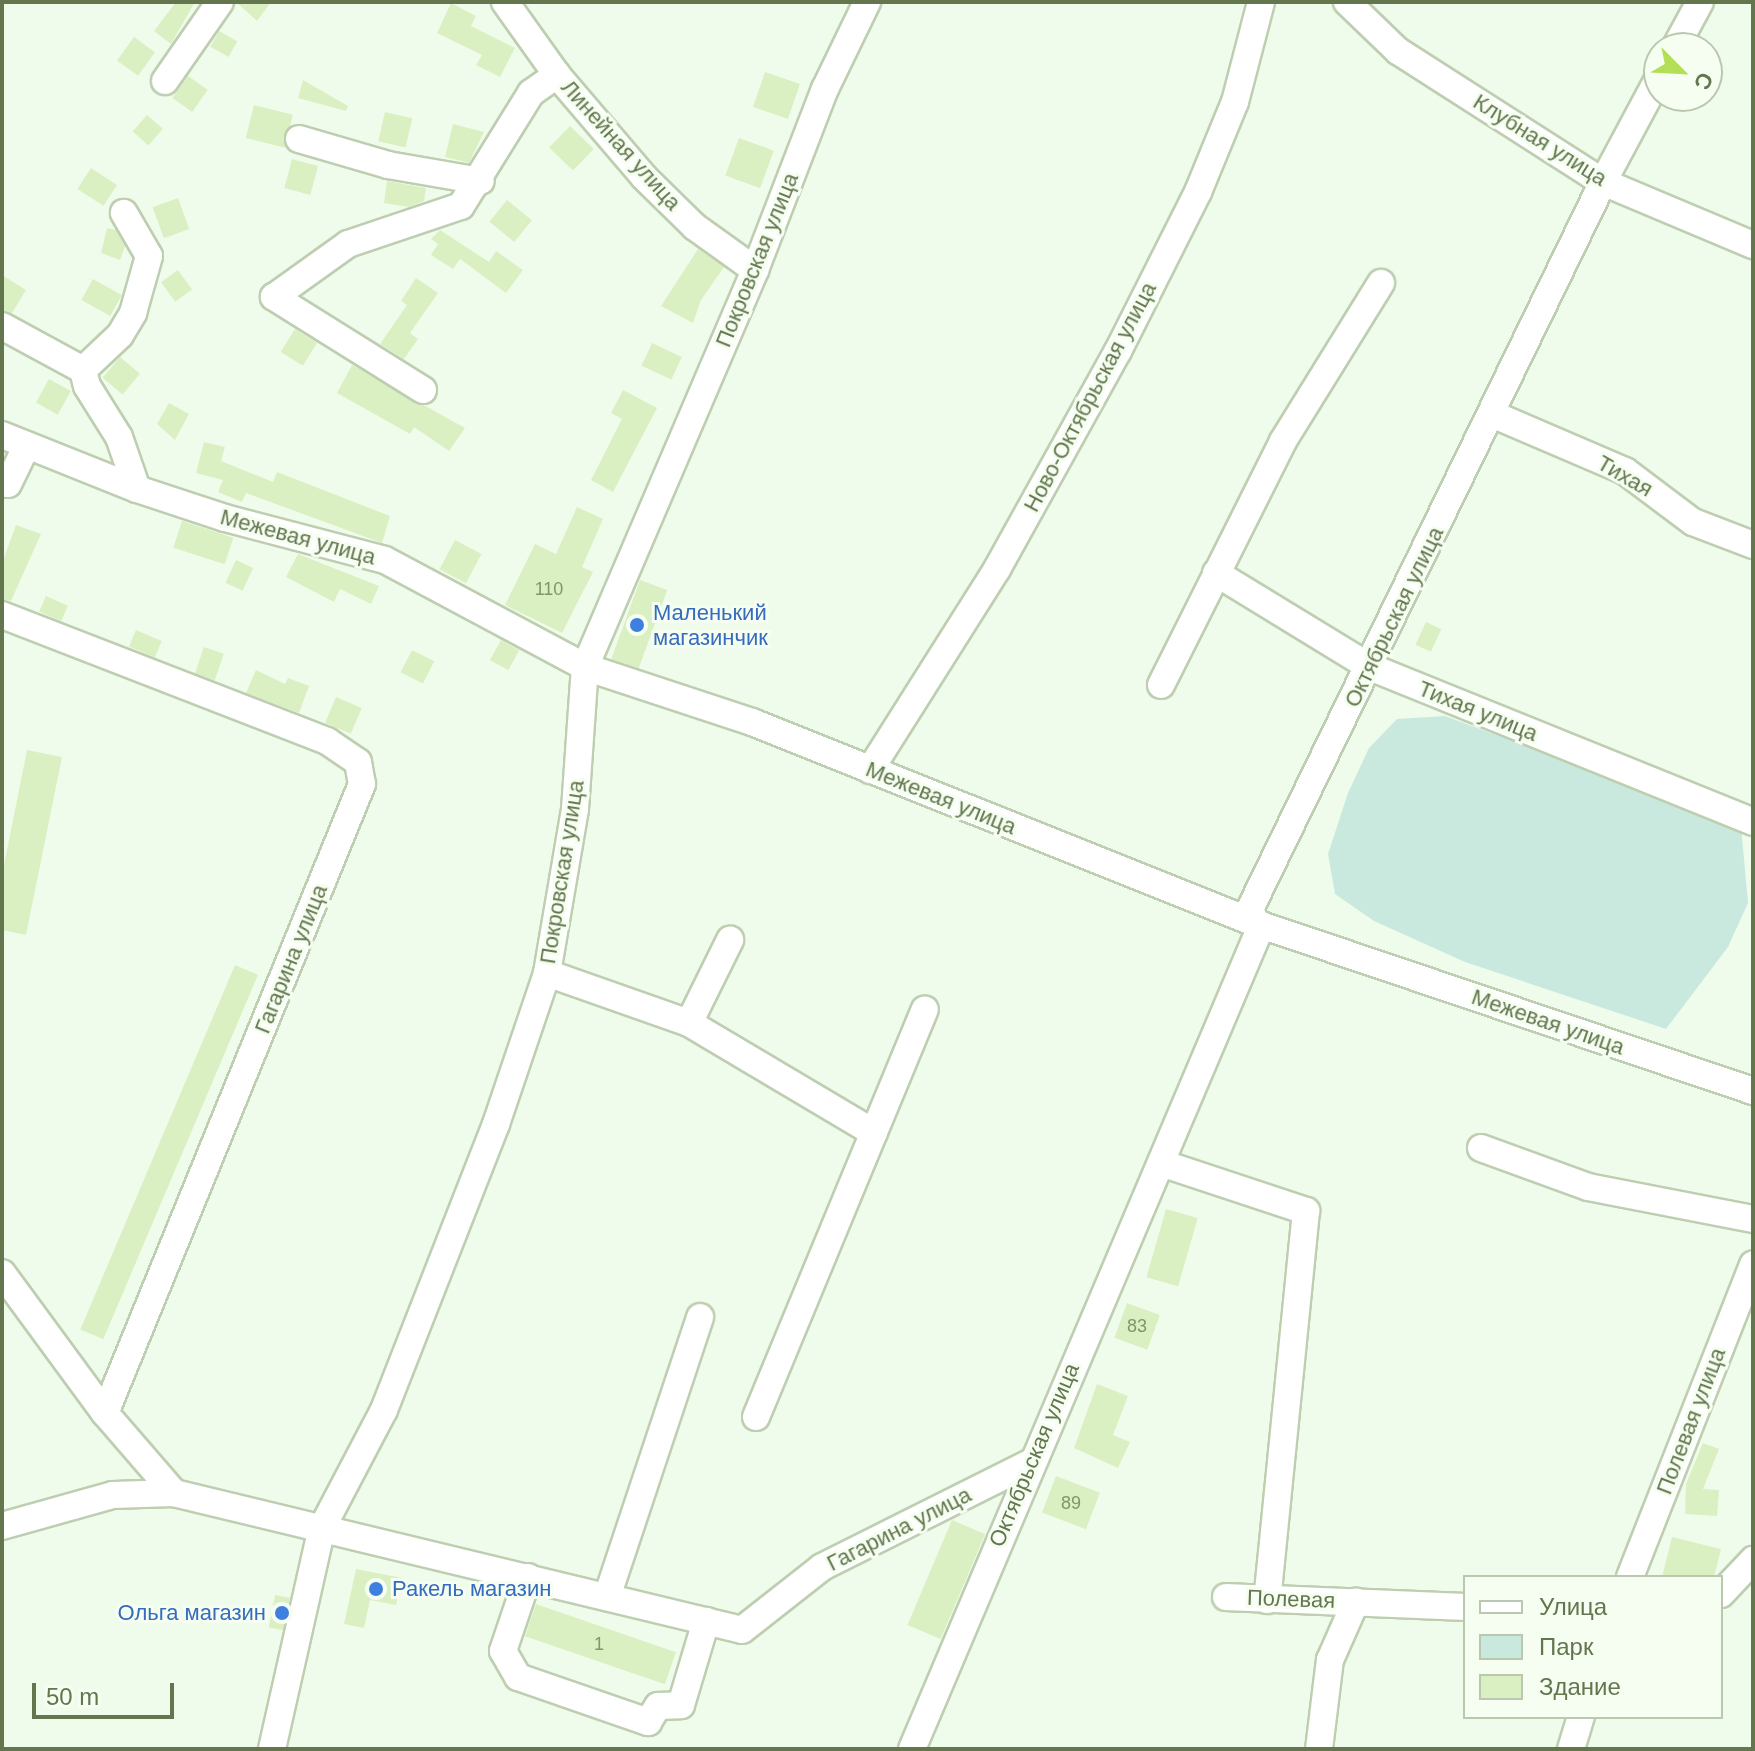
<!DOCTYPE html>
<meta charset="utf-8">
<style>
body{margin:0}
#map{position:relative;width:1755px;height:1751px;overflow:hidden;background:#f0fceb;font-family:Helvetica,sans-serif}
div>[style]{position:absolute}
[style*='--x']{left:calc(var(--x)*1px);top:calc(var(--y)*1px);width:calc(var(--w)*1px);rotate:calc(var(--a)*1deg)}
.green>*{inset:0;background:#c9e9df}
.building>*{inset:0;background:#daf0c3;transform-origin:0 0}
.roads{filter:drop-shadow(2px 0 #beceb0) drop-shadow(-2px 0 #beceb0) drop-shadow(0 2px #beceb0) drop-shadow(0 -2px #beceb0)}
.minor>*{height:26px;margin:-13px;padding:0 13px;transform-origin:13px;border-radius:13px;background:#fff}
.dots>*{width:22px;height:22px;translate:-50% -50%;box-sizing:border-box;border:4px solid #f5fef1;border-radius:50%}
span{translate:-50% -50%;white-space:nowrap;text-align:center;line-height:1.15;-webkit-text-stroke:6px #f5fef1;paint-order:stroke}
.number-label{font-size:18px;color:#82946b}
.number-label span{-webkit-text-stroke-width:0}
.street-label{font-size:22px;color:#64764e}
.shop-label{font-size:22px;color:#366cbe}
.left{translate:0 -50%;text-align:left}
.right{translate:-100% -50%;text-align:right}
.frame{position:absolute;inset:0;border:4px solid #64764e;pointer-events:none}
.legend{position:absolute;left:1463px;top:1575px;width:260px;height:144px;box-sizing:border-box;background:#f5fef1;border:2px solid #bbc8b0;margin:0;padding:10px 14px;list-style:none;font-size:24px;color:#64764e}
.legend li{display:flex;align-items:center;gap:16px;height:40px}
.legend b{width:40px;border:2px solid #bbc8b0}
.north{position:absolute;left:1643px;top:32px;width:80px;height:80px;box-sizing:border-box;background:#f5fef1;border:2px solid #bbc8b0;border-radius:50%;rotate:114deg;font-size:22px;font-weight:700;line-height:32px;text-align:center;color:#64764e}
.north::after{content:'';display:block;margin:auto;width:28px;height:36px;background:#b3df57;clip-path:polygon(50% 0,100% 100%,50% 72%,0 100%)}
.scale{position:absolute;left:32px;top:1683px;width:142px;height:36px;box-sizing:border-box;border:4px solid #64764e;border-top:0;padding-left:10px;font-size:24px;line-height:28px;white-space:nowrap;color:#64764e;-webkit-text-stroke:6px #f5fef1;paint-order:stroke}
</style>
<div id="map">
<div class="green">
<i style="clip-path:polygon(1445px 716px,1741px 826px,1748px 903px,1728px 947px,1666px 1029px,1465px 962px,1374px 921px,1335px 894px,1328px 854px,1348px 793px,1369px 748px,1397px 719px)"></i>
</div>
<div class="building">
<i style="clip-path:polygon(176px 2px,195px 2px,171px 44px,154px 31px)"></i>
<i style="clip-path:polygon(236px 2px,271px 2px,257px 21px)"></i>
<i style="clip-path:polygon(451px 3px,476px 16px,471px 26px,515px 48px,500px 77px,476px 65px,482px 55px,437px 33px)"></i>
<i style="left:219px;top:31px;width:21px;height:18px;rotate:29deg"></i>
<i style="left:134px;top:37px;width:26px;height:29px;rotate:36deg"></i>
<i style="left:765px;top:72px;width:37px;height:37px;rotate:19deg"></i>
<i style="left:188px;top:76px;width:24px;height:27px;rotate:35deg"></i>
<i style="clip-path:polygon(303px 80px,348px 106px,346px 111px,298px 98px)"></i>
<i style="left:254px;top:105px;width:40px;height:34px;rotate:14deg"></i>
<i style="left:385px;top:112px;width:28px;height:30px;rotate:13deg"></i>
<i style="left:147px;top:115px;width:21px;height:22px;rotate:41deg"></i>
<i style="clip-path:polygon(453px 124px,484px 132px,469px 163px,445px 157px)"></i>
<i style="left:570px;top:126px;width:33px;height:30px;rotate:44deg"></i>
<i style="left:739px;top:138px;width:37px;height:40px;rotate:20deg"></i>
<i style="left:292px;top:159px;width:27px;height:30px;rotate:15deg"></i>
<i style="left:91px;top:168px;width:31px;height:25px;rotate:33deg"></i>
<i style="clip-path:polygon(387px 181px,426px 188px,424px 201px,409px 207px,384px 203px)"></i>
<i style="left:178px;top:198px;width:33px;height:27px;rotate:70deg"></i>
<i style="left:507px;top:200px;width:32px;height:28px;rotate:39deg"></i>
<i style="clip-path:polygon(107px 228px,116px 230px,125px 246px,120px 260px,101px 253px)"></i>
<i style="clip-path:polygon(440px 230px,489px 262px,496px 251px,523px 270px,506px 293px,460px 259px,453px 269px,431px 255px,438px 244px,431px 239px)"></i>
<i style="clip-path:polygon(698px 249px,724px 267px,701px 300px,693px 323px,661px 306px)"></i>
<i style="left:178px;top:270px;width:24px;height:21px;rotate:54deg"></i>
<i style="clip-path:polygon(2px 275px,26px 290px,12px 313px,2px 310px)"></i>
<i style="clip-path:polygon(416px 278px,438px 293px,410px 333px,418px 339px,404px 359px,380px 344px,407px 305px,401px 301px)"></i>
<i style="left:93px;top:279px;width:33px;height:24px;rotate:29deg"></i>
<i style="left:295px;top:329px;width:26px;height:27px;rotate:32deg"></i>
<i style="left:652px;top:343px;width:33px;height:25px;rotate:25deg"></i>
<i style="left:120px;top:357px;width:26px;height:27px;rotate:40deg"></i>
<i style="clip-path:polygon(352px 365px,465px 428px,449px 451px,414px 427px,410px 434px,337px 393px)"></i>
<i style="left:49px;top:379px;width:25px;height:27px;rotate:29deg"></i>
<i style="clip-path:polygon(623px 390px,657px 408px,613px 492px,591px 480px,622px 419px,611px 413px)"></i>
<i style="clip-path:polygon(169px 403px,189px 414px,175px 440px,157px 424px)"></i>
<i style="clip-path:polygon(204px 442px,225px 447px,221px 461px,273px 482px,277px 472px,390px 516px,382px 543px,246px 493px,242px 502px,218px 492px,223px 480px,196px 473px)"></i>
<i style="clip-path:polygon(577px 507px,603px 519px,582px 567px,593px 572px,562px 633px,505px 605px,535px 544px,556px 554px)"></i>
<i style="left:182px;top:521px;width:54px;height:28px;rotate:18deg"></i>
<i style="clip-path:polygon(16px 525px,41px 534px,11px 601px,2px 599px,2px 563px)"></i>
<i style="left:455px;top:540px;width:30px;height:33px;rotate:28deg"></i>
<i style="clip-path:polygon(298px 554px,379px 586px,371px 604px,340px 589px,334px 602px,286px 577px)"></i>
<i style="left:236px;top:560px;width:19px;height:25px;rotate:25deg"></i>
<i style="left:640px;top:580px;width:29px;height:84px;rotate:20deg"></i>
<i style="left:46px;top:596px;width:24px;height:17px;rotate:24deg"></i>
<i style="left:1426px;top:622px;width:17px;height:25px;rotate:25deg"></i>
<i style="left:136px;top:630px;width:28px;height:18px;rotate:23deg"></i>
<i style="left:501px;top:640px;width:21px;height:23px;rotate:29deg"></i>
<i style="left:204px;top:647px;width:21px;height:28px;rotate:19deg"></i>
<i style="left:412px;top:650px;width:25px;height:25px;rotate:27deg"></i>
<i style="clip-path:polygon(256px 670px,285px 684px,288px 678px,309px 686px,299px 713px,246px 693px)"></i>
<i style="left:336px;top:697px;width:28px;height:28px;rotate:23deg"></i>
<i style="clip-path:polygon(27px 750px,62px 757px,26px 935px,2px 930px,2px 875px)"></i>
<i style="left:235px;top:965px;width:25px;height:396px;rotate:23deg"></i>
<i style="left:1166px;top:1209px;width:33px;height:71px;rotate:16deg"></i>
<i style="left:1127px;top:1303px;width:35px;height:37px;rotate:20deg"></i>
<i style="clip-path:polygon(1097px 1384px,1128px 1396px,1113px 1435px,1130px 1442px,1118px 1468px,1074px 1448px)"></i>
<i style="clip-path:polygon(1703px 1443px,1719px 1449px,1703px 1489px,1719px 1490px,1717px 1516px,1685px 1514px,1686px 1484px)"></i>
<i style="left:1056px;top:1476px;width:47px;height:39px;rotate:21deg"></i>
<i style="left:952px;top:1520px;width:36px;height:114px;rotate:23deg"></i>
<i style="clip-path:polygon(1672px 1537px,1721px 1549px,1714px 1577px,1662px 1577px)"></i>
<i style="clip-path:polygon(356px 1569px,402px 1578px,396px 1605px,370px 1600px,364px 1628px,344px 1624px)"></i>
<i style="left:275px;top:1595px;width:15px;height:33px;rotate:11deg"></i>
<i style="left:536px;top:1604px;width:148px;height:34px;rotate:19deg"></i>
</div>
<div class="roads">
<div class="minor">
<i style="--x:505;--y:2;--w:90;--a:54.5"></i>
<i style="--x:557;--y:75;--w:134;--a:49.5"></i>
<i style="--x:644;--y:177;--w:71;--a:44.4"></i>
<i style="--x:695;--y:227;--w:74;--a:35.6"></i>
<i style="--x:1347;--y:2;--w:71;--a:43.9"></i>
<i style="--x:1398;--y:51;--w:243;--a:32.6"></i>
<i style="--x:1603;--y:182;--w:163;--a:22.8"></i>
<i style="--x:1675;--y:48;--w:52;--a:-61.5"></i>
<i style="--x:165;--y:81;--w:96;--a:-55.2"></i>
<i style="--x:299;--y:139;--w:93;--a:16.3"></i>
<i style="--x:388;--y:165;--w:94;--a:9.8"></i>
<i style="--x:2;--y:326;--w:92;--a:28.5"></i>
<i style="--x:83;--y:370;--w:16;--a:76"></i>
<i style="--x:87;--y:386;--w:60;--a:57.9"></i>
<i style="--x:119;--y:437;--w:55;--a:70.9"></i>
<i style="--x:137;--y:489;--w:93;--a:18.2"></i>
<i style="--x:225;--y:518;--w:165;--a:14.7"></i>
<i style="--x:385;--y:560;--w:227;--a:28.1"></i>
<i style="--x:585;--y:667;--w:176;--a:18.2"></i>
<i style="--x:752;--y:722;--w:542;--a:21.78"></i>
<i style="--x:1255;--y:923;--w:526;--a:18.64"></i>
<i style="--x:83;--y:370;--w:51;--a:-43.4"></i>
<i style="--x:120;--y:335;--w:26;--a:-59"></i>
<i style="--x:133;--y:313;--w:59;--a:-74.3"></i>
<i style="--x:149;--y:256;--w:50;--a:-120.2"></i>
<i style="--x:423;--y:390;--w:176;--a:-148"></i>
<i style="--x:274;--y:297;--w:91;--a:-35.6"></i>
<i style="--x:348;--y:244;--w:119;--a:-18.6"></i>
<i style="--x:461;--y:206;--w:133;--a:-58.2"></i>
<i style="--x:531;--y:93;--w:32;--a:-35"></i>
<i style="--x:1492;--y:414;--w:145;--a:23.2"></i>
<i style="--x:1625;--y:471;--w:85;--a:36.9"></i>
<i style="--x:1693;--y:522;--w:64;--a:21"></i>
<i style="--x:2;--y:435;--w:145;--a:21.8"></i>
<i style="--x:2;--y:482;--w:6;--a:18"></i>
<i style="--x:8;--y:484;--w:43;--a:-64"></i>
<i style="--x:1216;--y:573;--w:180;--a:31.4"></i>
<i style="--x:1370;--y:667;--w:413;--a:22"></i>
<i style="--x:2;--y:615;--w:349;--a:21.2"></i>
<i style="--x:327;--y:741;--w:37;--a:34"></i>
<i style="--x:358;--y:762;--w:22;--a:80"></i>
<i style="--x:362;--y:784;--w:679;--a:112.22"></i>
<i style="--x:105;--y:1413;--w:106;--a:49.2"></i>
<i style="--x:1161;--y:685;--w:273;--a:-63.4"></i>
<i style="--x:1283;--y:441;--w:186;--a:-58.2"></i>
<i style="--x:870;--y:770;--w:238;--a:-57.7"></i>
<i style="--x:997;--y:569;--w:249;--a:-61"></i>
<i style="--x:1118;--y:351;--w:178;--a:-63.3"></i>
<i style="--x:1198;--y:192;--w:97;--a:-67.7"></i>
<i style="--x:1235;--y:102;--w:103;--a:-75.4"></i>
<i style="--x:547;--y:973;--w:151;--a:19.4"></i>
<i style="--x:689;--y:1023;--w:215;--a:30.7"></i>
<i style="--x:689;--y:1023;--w:93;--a:-63.7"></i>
<i style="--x:1481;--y:1148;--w:114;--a:20"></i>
<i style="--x:1588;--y:1187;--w:168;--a:11"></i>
<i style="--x:1161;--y:1163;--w:153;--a:18.3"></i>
<i style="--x:1306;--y:1211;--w:391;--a:95.7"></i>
<i style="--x:2;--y:1273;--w:174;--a:53.7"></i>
<i style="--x:756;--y:1417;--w:441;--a:-67.5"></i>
<i style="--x:2;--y:1526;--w:115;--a:-15.6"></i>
<i style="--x:113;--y:1495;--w:61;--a:-1.9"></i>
<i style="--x:174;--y:1493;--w:584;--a:13.56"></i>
<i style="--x:742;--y:1630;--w:102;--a:-38.2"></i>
<i style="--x:822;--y:1567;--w:233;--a:-26.6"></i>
<i style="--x:528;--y:1577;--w:78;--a:108.7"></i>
<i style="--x:503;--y:1651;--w:30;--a:60"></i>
<i style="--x:518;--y:1677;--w:138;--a:19.1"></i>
<i style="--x:648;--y:1722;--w:19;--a:-58"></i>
<i style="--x:658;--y:1706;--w:23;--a:-2"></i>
<i style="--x:681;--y:1705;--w:88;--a:-73.4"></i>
<i style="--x:1630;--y:1577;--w:336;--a:-68.5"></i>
<i style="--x:1721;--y:1594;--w:47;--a:-46.7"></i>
<i style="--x:607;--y:1597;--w:295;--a:-71.6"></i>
<i style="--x:1226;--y:1597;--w:239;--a:2.4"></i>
<i style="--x:272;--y:1749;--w:227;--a:-77.3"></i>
<i style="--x:322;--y:1528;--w:133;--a:-62.3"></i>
<i style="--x:384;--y:1410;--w:307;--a:-68.6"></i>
<i style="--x:496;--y:1124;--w:159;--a:-71.3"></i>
<i style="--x:547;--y:973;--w:166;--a:-80.3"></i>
<i style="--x:575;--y:809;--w:142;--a:-86"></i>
<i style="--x:585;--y:667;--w:432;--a:-66.8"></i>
<i style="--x:755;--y:270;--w:194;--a:-68.9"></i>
<i style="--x:825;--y:89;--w:97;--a:-64.2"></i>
<i style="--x:912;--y:1749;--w:889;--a:-67.01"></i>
<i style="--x:1259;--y:931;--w:24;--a:-112"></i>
<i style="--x:1250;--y:909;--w:808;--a:-64.1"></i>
<i style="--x:1603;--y:182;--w:119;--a:-61.9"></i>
<i style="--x:1319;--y:1749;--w:90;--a:-83"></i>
<i style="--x:1330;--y:1660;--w:64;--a:-66.2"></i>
<i style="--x:1571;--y:1749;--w:34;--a:-73"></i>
</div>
</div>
<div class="dots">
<i style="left:637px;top:625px;background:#3f7fe0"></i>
<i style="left:376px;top:1589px;background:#3f7fe0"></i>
<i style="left:282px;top:1613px;background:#3f7fe0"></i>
</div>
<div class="number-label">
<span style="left:549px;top:589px">110</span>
<span style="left:1137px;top:1326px">83</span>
<span style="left:1071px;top:1503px">89</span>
<span style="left:599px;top:1644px">1</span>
</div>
<div class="street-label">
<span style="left:1540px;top:140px;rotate:32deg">Клубная улица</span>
<span style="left:621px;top:145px;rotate:48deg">Линейная улица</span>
<span style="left:757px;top:260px;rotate:-68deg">Покровская улица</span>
<span style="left:1090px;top:397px;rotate:-62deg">Ново-Октябрьская улица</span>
<span style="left:1625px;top:476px;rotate:30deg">Тихая</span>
<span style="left:298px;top:537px;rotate:15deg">Межевая улица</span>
<span style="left:1394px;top:617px;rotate:-64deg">Октябрьская улица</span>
<span style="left:1478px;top:711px;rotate:22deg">Тихая улица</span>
<span style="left:941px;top:798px;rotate:22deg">Межевая улица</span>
<span style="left:562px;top:872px;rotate:-81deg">Покровская улица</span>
<span style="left:291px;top:959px;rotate:-68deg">Гагарина улица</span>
<span style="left:1548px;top:1022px;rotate:19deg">Межевая улица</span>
<span style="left:1691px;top:1421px;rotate:-69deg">Полевая улица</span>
<span style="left:1034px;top:1455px;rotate:-67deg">Октябрьская улица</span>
<span style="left:899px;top:1529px;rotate:-27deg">Гагарина улица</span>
<span style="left:1291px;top:1599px;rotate:2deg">Полевая</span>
</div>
<div class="shop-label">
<span class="left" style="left:653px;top:625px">Маленький<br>магазинчик</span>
<span class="left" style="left:392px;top:1589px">Ракель магазин</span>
<span class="right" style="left:266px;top:1613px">Ольга магазин</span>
</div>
<div class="frame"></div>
<ul class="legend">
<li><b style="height:10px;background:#fff"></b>Улица</li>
<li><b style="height:22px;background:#c9e9df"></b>Парк</li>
<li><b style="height:22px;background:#daf0c3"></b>Здание</li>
</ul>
<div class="north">С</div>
<div class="scale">50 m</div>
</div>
